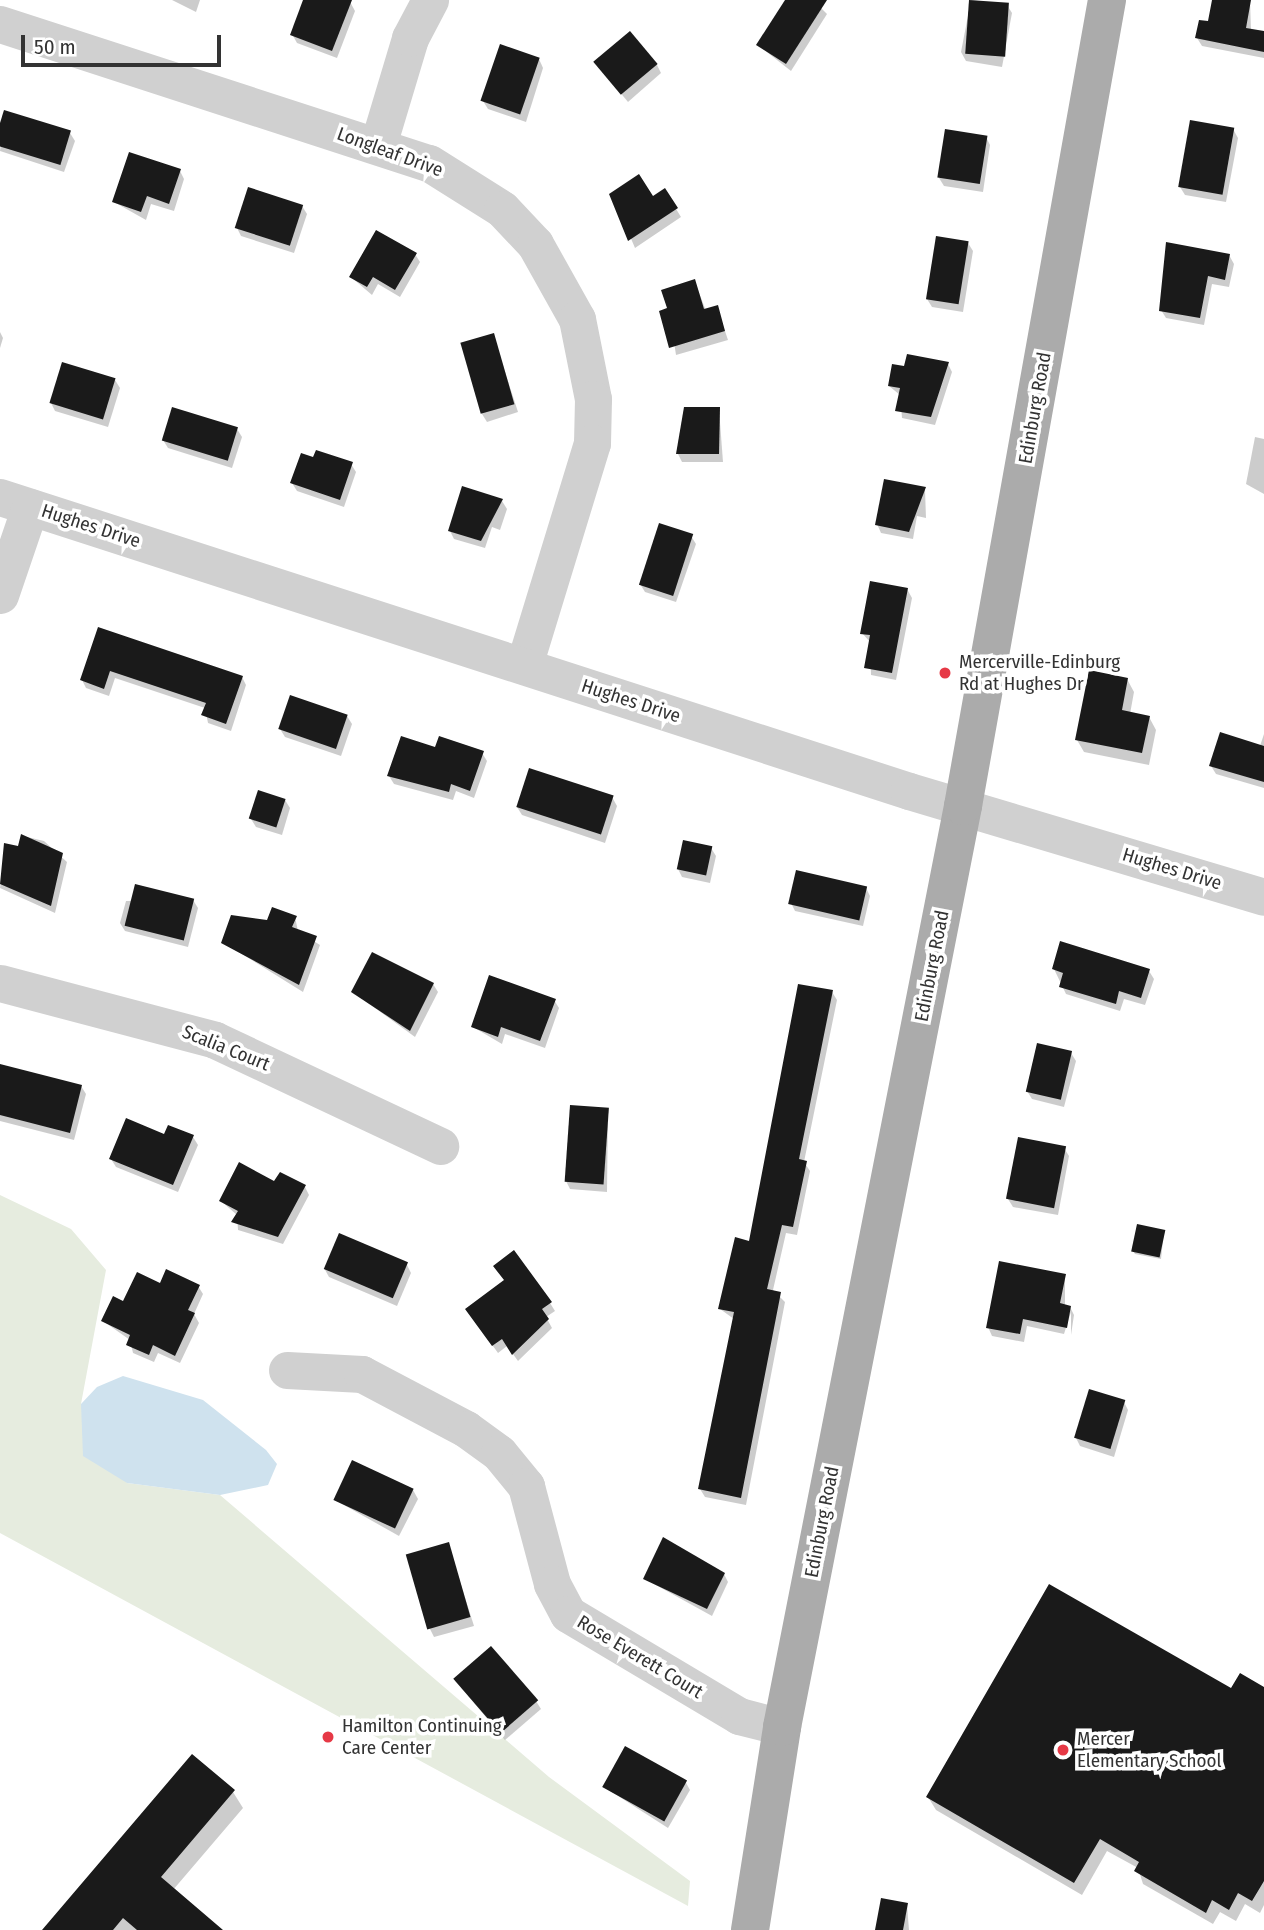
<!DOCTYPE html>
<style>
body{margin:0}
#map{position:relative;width:1264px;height:1930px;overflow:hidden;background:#fff;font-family:"Fira Sans Condensed",sans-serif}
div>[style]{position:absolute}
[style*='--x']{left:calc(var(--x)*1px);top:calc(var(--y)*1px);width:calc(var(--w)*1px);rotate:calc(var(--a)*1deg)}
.green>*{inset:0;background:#e6ecdf}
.water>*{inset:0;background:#cfe2ee}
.shadow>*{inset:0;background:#0003}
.building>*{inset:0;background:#1a1a1a;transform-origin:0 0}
.minor>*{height:37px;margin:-18.5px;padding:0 18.5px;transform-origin:18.5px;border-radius:18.5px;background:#d0d0d0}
.major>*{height:38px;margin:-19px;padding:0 19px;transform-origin:19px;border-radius:19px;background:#ababab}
.dots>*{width:19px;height:19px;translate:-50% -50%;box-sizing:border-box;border:4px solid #fff;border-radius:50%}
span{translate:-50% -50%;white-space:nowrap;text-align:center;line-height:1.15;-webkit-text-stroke:7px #fff;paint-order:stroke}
.street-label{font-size:19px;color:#333}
.poi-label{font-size:19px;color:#333}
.left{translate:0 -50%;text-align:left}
.scale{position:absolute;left:21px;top:35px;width:200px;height:32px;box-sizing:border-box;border:4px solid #333;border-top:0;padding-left:9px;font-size:21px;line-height:24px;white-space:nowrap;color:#333;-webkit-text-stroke:5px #fff;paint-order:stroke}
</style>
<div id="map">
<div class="green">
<i style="clip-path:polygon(0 1195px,71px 1229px,106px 1270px,81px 1404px,127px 1483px,220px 1495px,549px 1777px,690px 1881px,688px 1906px,0 1533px)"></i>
</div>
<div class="water">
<i style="clip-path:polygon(123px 1376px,203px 1400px,266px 1450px,277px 1464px,268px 1485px,220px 1495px,127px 1483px,83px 1456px,81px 1404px,97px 1387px)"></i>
</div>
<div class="shadow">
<i style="clip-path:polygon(172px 0,200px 0,196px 12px)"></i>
<i style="clip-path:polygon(305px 0,349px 0,355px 11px,337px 58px,297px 43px,292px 34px)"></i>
<i style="clip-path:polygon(787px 0,813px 0,827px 14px,791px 71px,758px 45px)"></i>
<i style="clip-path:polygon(971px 0,1007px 5px,1012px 13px,1002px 67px,966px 61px,961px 52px)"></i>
<i style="clip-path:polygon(1214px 0,1250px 0,1251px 31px,1264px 33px,1264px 58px,1202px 46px,1197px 38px,1210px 23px)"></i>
<i style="clip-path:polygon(539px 59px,543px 68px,526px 122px,488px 109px,483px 101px)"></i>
<i style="clip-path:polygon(596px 63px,657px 65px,661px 73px,628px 102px)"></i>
<i style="clip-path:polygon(5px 112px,70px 133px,75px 141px,64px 172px,0 151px)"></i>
<i style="clip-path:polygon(1233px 129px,1238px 138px,1226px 202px,1185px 195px,1180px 187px)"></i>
<i style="clip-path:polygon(986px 137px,990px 145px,983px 192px,944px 186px,939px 178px)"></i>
<i style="clip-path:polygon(180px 171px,184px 179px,174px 211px,151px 204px,146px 220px,114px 202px)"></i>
<i style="clip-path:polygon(665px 191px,681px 217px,635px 248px,612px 194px,652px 199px)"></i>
<i style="clip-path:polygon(302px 206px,307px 214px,294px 253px,241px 236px,237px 228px)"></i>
<i style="clip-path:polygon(968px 243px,973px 251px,963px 312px,932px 307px,927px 299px)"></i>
<i style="clip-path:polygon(1167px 244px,1229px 255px,1234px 264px,1229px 287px,1212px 284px,1204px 325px,1166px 318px,1161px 310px)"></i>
<i style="clip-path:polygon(415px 254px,420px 262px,400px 297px,378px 284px,372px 295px,351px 277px)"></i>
<i style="clip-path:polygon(695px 282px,706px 311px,717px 307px,728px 340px,676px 355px,669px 310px)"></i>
<i style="clip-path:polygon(0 332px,3px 338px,0 348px)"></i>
<i style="clip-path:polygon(493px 335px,518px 412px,487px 422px,482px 414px)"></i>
<i style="clip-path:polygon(948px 364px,952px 372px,935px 425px,902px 418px,900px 395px,889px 386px,906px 368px)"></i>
<i style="clip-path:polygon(115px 380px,120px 388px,108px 427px,55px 411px,51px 403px)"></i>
<i style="clip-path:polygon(719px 409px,723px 462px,682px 462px,678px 454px)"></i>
<i style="clip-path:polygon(237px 429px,242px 437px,232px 468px,168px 448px,163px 440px)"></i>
<i style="clip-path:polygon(1255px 437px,1264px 439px,1264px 494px,1246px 484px)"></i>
<i style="clip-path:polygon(315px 459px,351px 464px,356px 472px,344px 507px,297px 491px,292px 483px)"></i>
<i style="clip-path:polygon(925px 489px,926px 518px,917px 516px,913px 539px,881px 533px,877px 524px)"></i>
<i style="clip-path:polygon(502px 501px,507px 509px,500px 530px,492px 527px,485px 548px,454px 539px,450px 531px)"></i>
<i style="clip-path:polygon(691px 536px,696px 544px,676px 602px,645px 592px,640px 584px)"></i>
<i style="clip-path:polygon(907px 589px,912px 598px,896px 680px,871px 675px,870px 642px,862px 633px)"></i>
<i style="clip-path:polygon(99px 630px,242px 677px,246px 685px,231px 731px,208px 723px,205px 708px,115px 678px,109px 696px,86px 688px,82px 680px)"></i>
<i style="clip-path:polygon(1127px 679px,1134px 692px,1130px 714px,1149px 717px,1156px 730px,1149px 765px,1084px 752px,1077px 740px)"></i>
<i style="clip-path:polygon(347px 716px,352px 724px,341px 756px,285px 737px,280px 729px)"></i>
<i style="clip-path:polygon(1264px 734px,1264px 788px,1216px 774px,1211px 766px,1260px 746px)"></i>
<i style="clip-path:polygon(436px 749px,482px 753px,487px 761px,474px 798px,456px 791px,453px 800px,394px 784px,389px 776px)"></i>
<i style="clip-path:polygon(612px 797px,617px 806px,605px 843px,522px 815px,517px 807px)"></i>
<i style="clip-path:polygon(285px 800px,290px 808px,282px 835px,256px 827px,251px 819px)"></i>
<i style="clip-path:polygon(23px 836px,44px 841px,67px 862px,55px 913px,0 888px,6px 845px,20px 848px)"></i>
<i style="clip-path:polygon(711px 848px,716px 856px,710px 883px,682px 877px,678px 869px)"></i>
<i style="clip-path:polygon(866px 888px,870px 896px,863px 926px,795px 911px,791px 903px)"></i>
<i style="clip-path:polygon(193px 900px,198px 908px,188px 947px,125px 931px,120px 923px,126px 901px)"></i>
<i style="clip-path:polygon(295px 917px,298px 931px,320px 945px,303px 992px,223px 942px,268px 921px)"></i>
<i style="clip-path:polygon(1054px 969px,1149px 971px,1154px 979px,1145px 1005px,1124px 999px,1120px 1011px,1066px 994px)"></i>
<i style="clip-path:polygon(433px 984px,438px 992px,415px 1037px,353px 992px)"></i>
<i style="clip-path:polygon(832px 992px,837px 1000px,804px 1162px,810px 1171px,797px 1235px,786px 1233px,773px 1290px,785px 1302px,746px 1505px,705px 1497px,700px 1489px,734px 1319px,720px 1309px,750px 1243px)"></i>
<i style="clip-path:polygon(554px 1000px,559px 1008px,545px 1048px,505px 1034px,502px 1044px,473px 1027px)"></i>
<i style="clip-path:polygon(1071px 1053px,1076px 1061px,1064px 1107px,1032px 1099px,1027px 1091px)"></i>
<i style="clip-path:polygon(0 1066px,81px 1086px,86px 1094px,74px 1140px,0 1121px)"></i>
<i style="clip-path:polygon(608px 1109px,607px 1192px,570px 1189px,566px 1181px)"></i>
<i style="clip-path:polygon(165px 1136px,193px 1137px,198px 1145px,178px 1192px,116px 1167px,111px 1159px)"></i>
<i style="clip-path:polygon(1064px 1148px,1069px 1156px,1058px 1215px,1013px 1207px,1008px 1199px)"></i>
<i style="clip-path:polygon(275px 1183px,305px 1187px,309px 1195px,283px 1244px,238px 1230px,237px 1215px,221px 1201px)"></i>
<i style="clip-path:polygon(1164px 1231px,1161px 1259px,1135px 1254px,1133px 1251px)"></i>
<i style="clip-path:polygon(407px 1265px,411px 1273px,397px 1306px,329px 1277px,324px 1268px)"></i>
<i style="clip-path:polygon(1065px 1275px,1065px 1306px,1070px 1307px,1074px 1315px,1071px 1335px,1071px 1312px,1064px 1334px,1027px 1326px,1024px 1342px,992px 1336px,988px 1327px)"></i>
<i style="clip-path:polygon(160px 1285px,198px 1286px,203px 1294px,194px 1314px,199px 1323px,180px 1363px,158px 1353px,154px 1362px,133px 1353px,130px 1340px,103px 1321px)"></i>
<i style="clip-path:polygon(550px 1303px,555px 1311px,546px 1317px,552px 1328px,518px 1361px,507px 1346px,498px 1353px,472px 1317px)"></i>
<i style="clip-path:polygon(1124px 1402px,1128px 1410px,1114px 1457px,1080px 1446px,1076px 1438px)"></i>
<i style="clip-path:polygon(413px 1490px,418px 1499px,399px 1536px,335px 1500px)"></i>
<i style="clip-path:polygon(448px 1544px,474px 1626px,434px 1637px,430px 1629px)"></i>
<i style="clip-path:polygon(724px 1574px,728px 1582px,712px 1616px,645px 1579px)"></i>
<i style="clip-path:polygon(455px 1680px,536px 1701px,541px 1709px,505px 1740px)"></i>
<i style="clip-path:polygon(1264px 1689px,1264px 1905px,1260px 1913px,1245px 1904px,1236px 1921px,1220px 1912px,1213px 1924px,1143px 1884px,1138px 1868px,1107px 1851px,1082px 1895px,936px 1810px,928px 1797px,1231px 1690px)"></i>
<i style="clip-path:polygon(685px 1781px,690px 1790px,668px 1828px,604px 1787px)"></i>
<i style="clip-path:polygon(233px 1792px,243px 1808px,173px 1890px,221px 1930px,45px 1930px)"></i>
<i style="clip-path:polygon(907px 1905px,909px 1930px,877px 1930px)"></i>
</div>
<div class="building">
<i style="clip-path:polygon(303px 0,352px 0,332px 51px,290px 35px)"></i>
<i style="clip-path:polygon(785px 0,827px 0,786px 64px,756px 45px)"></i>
<i style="left:969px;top:0;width:40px;height:54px;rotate:4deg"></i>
<i style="clip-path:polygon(1212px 0,1251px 0,1246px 28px,1264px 31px,1264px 52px,1195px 38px,1199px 20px,1208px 21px)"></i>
<i style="left:630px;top:31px;width:43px;height:48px;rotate:50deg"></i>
<i style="left:500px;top:44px;width:42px;height:60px;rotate:19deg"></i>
<i style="left:4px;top:110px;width:70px;height:36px;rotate:17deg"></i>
<i style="left:1190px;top:120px;width:45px;height:68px;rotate:10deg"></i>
<i style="left:945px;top:129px;width:43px;height:49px;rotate:9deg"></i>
<i style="clip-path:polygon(129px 152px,181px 169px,169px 204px,147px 196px,141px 212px,112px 202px)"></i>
<i style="clip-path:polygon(639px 174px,653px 196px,665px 188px,678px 208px,628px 241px,609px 194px)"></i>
<i style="left:248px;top:187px;width:58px;height:43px;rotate:18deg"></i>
<i style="clip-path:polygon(376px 230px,417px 253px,395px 290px,373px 277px,367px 287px,349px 277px)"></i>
<i style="left:936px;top:236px;width:33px;height:64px;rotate:9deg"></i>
<i style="clip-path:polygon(1166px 242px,1230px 254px,1225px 280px,1208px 276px,1200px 318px,1159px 311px)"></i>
<i style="clip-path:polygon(695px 279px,704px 309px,718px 305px,725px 331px,669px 348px,659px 311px,667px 308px,661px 290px)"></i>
<i style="left:494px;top:333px;width:74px;height:35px;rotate:74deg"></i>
<i style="clip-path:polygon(907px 354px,949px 362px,931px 417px,895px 411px,900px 388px,888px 386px,892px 364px,904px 366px)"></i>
<i style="left:62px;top:362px;width:56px;height:43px;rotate:17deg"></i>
<i style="left:172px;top:407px;width:69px;height:35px;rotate:17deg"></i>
<i style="clip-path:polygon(684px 407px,720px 407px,719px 454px,676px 454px)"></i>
<i style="clip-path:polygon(316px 450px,353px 462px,340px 500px,290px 483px,301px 453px,313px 457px)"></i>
<i style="clip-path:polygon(884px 479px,926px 487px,909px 532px,875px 525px)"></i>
<i style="clip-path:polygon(462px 486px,503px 499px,481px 541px,448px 531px)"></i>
<i style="left:659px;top:523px;width:36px;height:65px;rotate:18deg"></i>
<i style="clip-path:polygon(870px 581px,908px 588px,892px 673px,864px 668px,870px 635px,860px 634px)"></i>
<i style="clip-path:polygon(98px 627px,243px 676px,226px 724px,201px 715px,206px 703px,110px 671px,104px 689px,80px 680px)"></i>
<i style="clip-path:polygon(1089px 670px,1128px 678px,1122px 710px,1150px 716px,1142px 753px,1075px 740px)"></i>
<i style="left:290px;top:695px;width:61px;height:36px;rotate:19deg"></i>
<i style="clip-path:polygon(1220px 732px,1264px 746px,1264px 782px,1209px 766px)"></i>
<i style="clip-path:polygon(401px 736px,435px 747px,439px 736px,484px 751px,470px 791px,451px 784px,449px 792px,387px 776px)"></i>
<i style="left:529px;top:768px;width:89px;height:41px;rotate:18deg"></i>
<i style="left:258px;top:790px;width:29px;height:30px;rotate:18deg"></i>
<i style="clip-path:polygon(21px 834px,63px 853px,51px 906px,0 884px,4px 843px,18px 846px)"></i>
<i style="left:683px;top:840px;width:30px;height:30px;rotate:12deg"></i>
<i style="left:796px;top:870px;width:73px;height:35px;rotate:13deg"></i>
<i style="left:135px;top:884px;width:61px;height:43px;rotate:14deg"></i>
<i style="clip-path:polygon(272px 907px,297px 916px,292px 927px,317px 936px,299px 985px,221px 943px,231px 915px,267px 920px)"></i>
<i style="clip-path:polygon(1060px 941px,1150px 969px,1141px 998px,1119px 991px,1116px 1004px,1059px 987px,1063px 973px,1052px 969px)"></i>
<i style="clip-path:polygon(372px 952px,434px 983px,410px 1031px,351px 992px)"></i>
<i style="clip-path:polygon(489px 975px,556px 999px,540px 1041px,501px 1027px,498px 1037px,471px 1027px)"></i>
<i style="clip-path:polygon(798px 984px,833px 990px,799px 1159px,807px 1161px,793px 1227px,782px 1225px,767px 1289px,781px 1292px,741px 1498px,698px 1489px,734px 1312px,718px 1309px,735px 1237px,749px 1241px)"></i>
<i style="left:1037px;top:1043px;width:36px;height:50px;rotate:13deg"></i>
<i style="clip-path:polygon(0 1064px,82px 1085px,70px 1133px,0 1115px)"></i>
<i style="left:570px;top:1105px;width:39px;height:77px;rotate:4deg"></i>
<i style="clip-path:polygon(126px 1118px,164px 1134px,168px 1125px,194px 1135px,173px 1185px,109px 1159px)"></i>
<i style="left:1018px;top:1137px;width:49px;height:63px;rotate:11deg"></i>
<i style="clip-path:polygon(239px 1162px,274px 1181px,280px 1172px,306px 1185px,278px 1237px,231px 1222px,238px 1211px,219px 1201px)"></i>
<i style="left:1137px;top:1224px;width:29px;height:28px;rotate:12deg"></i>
<i style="left:339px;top:1233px;width:75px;height:39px;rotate:23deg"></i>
<i style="clip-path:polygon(514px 1250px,552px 1302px,542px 1309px,549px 1319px,512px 1355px,502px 1339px,492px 1346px,465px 1309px,504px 1280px,493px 1266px)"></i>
<i style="clip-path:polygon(999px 1261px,1066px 1274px,1060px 1303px,1071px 1306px,1067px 1328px,1023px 1319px,1020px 1334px,986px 1328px)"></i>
<i style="clip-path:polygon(166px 1269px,200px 1285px,188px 1310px,195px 1313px,175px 1356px,153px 1345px,149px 1355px,126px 1345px,130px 1335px,101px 1321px,113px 1296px,123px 1301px,137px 1272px,160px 1283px)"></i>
<i style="left:1089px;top:1389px;width:38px;height:51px;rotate:17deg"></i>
<i style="left:352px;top:1460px;width:68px;height:44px;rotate:25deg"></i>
<i style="clip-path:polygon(663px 1537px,725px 1573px,707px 1609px,643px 1579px)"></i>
<i style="left:449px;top:1542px;width:78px;height:45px;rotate:74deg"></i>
<i style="clip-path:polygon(1049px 1584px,1231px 1688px,1240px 1673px,1264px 1687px,1264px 1881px,1252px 1901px,1238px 1893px,1229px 1910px,1212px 1900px,1206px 1913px,1134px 1871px,1139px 1862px,1100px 1839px,1074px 1883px,926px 1797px)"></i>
<i style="left:491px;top:1646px;width:72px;height:50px;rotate:49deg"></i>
<i style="left:625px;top:1746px;width:71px;height:47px;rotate:29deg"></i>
<i style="clip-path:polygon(192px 1754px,235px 1790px,161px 1877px,223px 1930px,137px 1930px,123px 1918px,113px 1930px,42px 1930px)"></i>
<i style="clip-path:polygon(881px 1898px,908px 1903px,903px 1930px,875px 1930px)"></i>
</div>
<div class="minor">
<i style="--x:0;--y:24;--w:451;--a:18"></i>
<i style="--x:429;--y:163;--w:86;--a:32.2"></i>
<i style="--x:502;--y:209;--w:48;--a:46.7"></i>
<i style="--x:535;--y:244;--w:86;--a:60.8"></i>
<i style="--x:577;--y:319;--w:82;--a:78.7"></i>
<i style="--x:593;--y:399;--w:44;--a:91.3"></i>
<i style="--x:592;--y:443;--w:233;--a:107"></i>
<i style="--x:378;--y:145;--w:112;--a:-73.3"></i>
<i style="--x:410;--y:38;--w:43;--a:-62.2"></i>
<i style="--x:0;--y:497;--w:955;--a:17.92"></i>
<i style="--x:909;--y:791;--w:370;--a:16.6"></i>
<i style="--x:0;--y:595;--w:93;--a:-71.2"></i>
<i style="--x:0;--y:983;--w:222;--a:14.8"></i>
<i style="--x:215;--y:1040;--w:249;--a:25.2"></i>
<i style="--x:287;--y:1370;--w:75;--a:3.1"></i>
<i style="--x:362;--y:1374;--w:118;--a:27.9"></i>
<i style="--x:466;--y:1429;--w:41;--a:36"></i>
<i style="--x:499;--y:1453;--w:43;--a:50.7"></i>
<i style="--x:526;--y:1486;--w:101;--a:75.1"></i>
<i style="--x:552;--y:1584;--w:34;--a:62"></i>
<i style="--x:568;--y:1614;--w:199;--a:30.8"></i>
<i style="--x:739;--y:1716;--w:44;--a:14.3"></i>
</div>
<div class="major">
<i style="--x:750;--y:1930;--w:206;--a:-81"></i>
<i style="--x:782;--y:1727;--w:939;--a:-78.88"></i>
<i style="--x:963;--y:806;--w:819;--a:-79.87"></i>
</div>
<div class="dots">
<i style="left:945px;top:673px;background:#e63946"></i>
<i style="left:328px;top:1737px;background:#e63946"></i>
<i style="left:1063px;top:1750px;background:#e63946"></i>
</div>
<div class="street-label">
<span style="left:390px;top:152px;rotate:20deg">Longleaf Drive</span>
<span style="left:1035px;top:408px;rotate:-80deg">Edinburg Road</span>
<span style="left:91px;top:526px;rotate:18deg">Hughes Drive</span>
<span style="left:631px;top:701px;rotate:18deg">Hughes Drive</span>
<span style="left:1172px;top:869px;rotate:17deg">Hughes Drive</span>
<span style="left:932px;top:966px;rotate:-79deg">Edinburg Road</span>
<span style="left:226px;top:1048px;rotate:22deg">Scalia Court</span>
<span style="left:822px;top:1522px;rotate:-79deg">Edinburg Road</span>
<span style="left:640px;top:1657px;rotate:31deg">Rose Everett Court</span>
</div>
<div class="poi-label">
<span class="left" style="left:959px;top:673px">Mercerville-Edinburg<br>Rd at Hughes Dr</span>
<span class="left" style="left:342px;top:1737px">Hamilton Continuing<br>Care Center</span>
<span class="left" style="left:1077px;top:1750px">Mercer<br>Elementary School</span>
</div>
<div class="scale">50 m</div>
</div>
